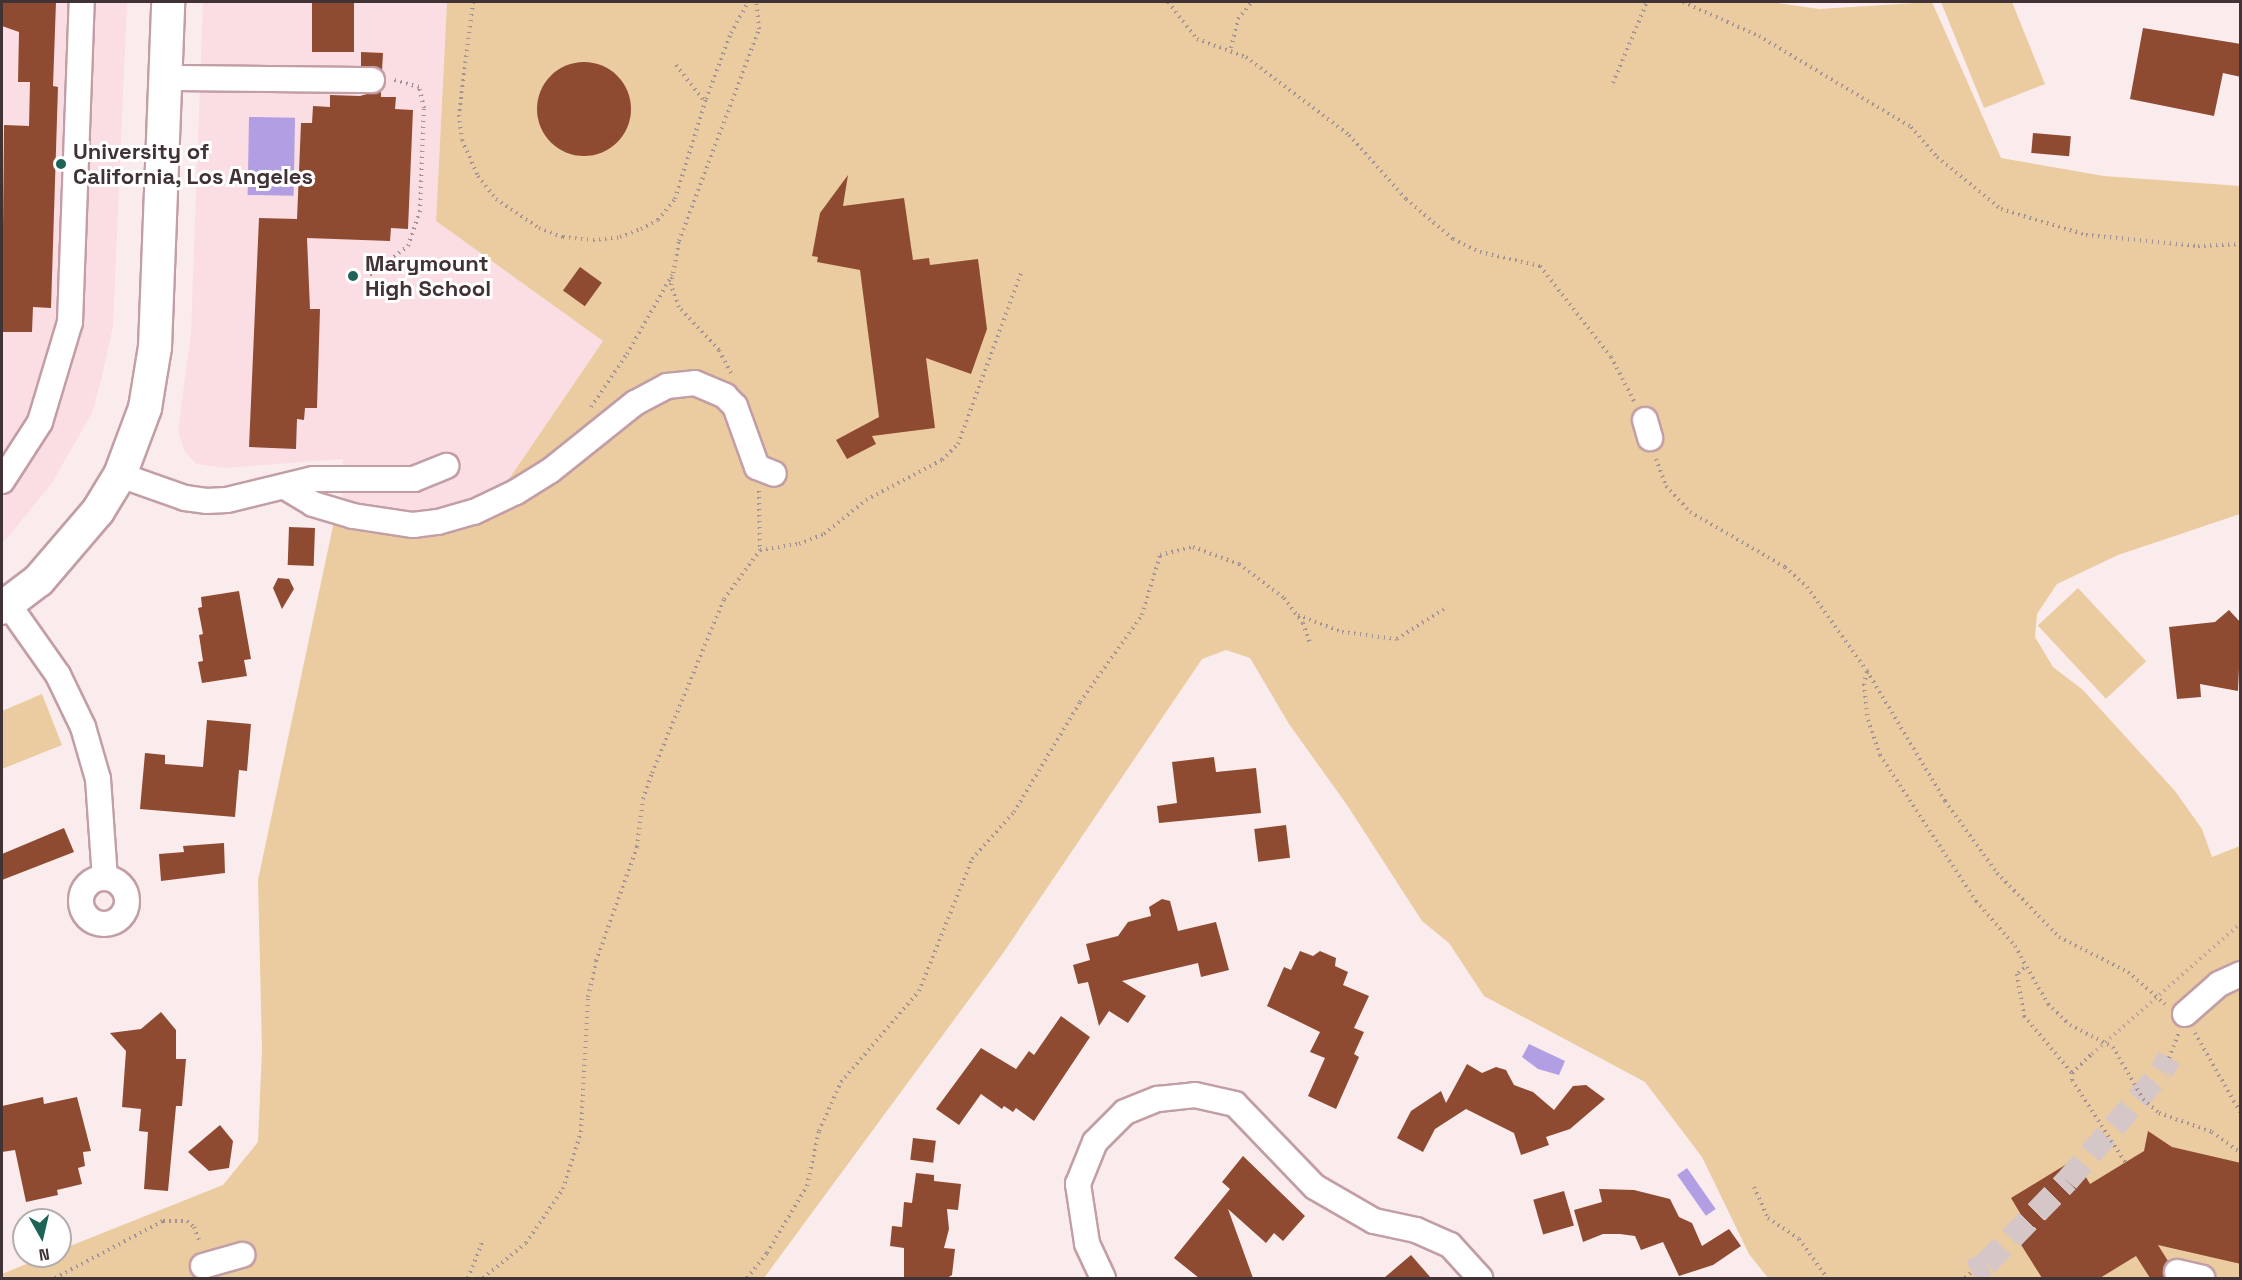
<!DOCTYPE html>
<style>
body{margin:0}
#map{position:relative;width:2242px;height:1280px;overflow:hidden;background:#faebed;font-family:"Space Grotesk",sans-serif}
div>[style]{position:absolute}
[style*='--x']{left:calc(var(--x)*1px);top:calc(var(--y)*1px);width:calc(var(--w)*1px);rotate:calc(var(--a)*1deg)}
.built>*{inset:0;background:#fbdee3}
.green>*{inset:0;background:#ebcca0;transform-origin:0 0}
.water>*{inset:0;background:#b29ee3;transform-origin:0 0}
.building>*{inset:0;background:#8f4b32;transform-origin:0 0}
.round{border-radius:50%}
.minor-tunnel>*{height:24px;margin-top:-12px;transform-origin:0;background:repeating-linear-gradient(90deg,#d5c6c8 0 24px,transparent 0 36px)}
.path>*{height:4px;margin-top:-2px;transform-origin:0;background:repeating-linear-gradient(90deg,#a19295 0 1.5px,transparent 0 6px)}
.roads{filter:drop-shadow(2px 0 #c29ea5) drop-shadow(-2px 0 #c29ea5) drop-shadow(0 2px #c29ea5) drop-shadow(0 -2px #c29ea5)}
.minor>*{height:24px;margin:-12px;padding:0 12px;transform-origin:12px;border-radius:12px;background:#fff}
.minor>.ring{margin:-12px;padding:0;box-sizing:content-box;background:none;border:24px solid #fff;border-radius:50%}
.major>*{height:32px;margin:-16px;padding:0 16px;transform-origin:16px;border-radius:16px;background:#fff}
.path-bridge>*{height:4px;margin-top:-2px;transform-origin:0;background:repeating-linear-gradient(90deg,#a19295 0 1.5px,transparent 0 6px)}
.dots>*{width:16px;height:16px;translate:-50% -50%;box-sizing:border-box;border:3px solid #fff;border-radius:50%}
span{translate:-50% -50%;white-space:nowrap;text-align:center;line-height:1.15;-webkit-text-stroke:6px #fff;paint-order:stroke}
.poi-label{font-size:22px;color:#413235;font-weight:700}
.left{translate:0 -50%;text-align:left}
.frame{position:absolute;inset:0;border:3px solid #413235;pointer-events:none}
.north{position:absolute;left:12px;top:1208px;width:60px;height:60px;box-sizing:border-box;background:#fff;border:2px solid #b3adae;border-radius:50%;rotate:172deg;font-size:16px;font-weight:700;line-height:24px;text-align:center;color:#413235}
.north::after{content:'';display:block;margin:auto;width:21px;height:27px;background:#1d6457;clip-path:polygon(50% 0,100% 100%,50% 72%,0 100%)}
</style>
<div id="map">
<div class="built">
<i style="clip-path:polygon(2px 2px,127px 2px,113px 326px,101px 381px,92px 413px,52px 483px,2px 544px)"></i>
<i style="clip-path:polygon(203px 2px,447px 2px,436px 221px,603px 341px,507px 482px,489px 495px,437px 512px,406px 513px,342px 503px,343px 459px,224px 468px,196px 464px,184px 450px,178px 431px,191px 332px)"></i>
</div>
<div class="green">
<i style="clip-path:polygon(447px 2px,1772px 2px,1819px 9px,1932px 2px,2001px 158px,2104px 176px,2240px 186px,2240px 514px,2118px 555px,2057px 584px,2037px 614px,2035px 637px,2053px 667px,2083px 690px,2175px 791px,2202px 829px,2212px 857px,2240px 846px,2240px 1278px,1768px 1278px,1749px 1254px,1702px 1157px,1645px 1082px,1484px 996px,1449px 943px,1422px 921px,1347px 805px,1289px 724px,1250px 658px,1226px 650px,1202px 659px,1001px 956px,764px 1278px,2px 1278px,2px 1274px,46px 1256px,60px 1256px,60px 1250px,223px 1185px,258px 1142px,262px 1049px,258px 880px,333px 526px,342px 503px,406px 513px,437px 512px,489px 495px,507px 482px,603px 341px,436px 221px)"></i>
<i style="clip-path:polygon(1941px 2px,2012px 2px,2045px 84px,1984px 108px)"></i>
<i style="left:2078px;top:588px;width:100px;height:55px;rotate:47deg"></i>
<i style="clip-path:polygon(42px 694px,62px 745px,2px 769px,2px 711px)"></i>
</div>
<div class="water">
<i style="left:249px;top:117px;width:46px;height:78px;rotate:1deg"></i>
<i style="clip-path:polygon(1529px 1044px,1565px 1061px,1559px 1075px,1538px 1069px,1522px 1057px)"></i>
<i style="left:1687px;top:1168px;width:50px;height:12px;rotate:55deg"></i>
</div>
<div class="building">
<i style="clip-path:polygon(2px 2px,56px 2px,53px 86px,58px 87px,51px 308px,33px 307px,32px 332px,2px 332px,4px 125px,29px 126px,30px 82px,18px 82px,19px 32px,2px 26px)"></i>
<i style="left:312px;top:2px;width:42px;height:50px"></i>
<i style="clip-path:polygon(2143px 28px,2241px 44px,2241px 77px,2223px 73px,2214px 116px,2130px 99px)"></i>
<i style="clip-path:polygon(361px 52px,383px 53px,382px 71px,361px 66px)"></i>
<i class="round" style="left:537px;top:62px;width:94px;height:94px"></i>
<i style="clip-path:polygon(381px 90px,381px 97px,396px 97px,395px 109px,413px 110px,408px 229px,391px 228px,390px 241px,307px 238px,310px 309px,320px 309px,317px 408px,305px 408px,304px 420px,297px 419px,296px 449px,249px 447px,259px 218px,297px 219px,301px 123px,312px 123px,313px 106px,330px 107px,330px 95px,360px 96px)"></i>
<i style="left:2033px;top:133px;width:38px;height:20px;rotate:5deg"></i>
<i style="clip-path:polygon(848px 175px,843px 206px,904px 198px,913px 260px,929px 258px,930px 265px,978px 259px,987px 329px,971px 374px,926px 358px,935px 428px,872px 436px,876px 444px,847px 459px,836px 440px,879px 417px,860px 270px,817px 262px,818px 257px,812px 256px,820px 213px)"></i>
<i style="left:580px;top:267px;width:27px;height:29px;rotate:36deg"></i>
<i style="left:289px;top:527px;width:26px;height:38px;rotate:2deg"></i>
<i style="clip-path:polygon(278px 578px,289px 579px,294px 589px,282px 609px,273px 588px)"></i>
<i style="clip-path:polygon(239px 591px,251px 659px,244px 660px,247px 676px,202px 683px,198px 662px,203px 661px,199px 635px,203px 634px,198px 608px,202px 607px,201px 597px)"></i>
<i style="clip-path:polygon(2229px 610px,2241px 623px,2238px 691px,2200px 684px,2201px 697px,2177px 699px,2169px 627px,2215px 622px)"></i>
<i style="clip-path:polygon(207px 720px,251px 724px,247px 771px,239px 770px,235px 817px,140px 809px,145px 753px,165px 755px,165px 764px,203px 767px)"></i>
<i style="clip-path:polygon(1214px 757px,1216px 772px,1256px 768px,1261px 813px,1159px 823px,1157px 806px,1177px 803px,1172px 762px)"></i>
<i style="left:1286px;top:825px;width:33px;height:32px;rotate:83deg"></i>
<i style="clip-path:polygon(64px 828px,74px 852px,2px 880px,2px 854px)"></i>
<i style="clip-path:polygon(224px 843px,225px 873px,161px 881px,159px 854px,184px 852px,183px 846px)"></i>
<i style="clip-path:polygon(1162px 899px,1170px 901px,1178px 931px,1216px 922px,1229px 970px,1201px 977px,1198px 963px,1122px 981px,1146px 996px,1128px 1023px,1109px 1011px,1099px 1026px,1088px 982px,1078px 984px,1073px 965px,1090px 960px,1086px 944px,1118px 936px,1128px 922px,1151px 916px,1149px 907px)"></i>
<i style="clip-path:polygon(1300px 951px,1313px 956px,1320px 951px,1336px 958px,1335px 966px,1348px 972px,1343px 985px,1369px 996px,1354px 1028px,1364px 1032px,1354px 1054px,1359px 1057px,1336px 1109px,1308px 1096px,1325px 1058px,1310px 1052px,1320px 1032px,1267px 1006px,1284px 967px,1291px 970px)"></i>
<i style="clip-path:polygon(161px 1012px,176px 1030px,176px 1059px,186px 1059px,182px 1106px,176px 1106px,168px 1191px,144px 1189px,148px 1132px,139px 1131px,141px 1109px,122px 1107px,126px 1051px,110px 1033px,141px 1029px)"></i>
<i style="clip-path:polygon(1061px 1016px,1090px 1037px,1034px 1121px,1016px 1108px,1013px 1112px,1004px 1106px,1002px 1109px,981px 1094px,959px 1125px,936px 1109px,981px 1048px,1016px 1069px,1029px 1051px,1034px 1055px)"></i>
<i style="clip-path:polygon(1467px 1064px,1482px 1073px,1496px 1067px,1506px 1070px,1514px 1085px,1533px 1092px,1554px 1110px,1573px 1086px,1586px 1085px,1605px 1099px,1570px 1129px,1546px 1137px,1549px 1145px,1521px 1155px,1514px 1133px,1466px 1109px,1435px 1129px,1423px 1152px,1397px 1138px,1411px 1111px,1441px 1091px,1446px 1103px)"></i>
<i style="clip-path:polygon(43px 1097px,44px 1104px,77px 1097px,91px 1151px,83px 1152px,85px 1166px,78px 1168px,82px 1184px,57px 1190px,58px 1195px,26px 1202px,15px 1150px,2px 1152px,2px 1106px)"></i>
<i style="clip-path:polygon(220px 1125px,233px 1141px,229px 1168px,209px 1171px,188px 1152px)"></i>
<i style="clip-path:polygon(2148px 1131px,2172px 1147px,2241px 1163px,2241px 1264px,2158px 1245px,2168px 1261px,2163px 1269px,2165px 1278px,2150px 1278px,2136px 1256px,2100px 1278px,2042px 1278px,2013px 1232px,2026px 1223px,2011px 1198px,2075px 1159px,2090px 1184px,2144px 1151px)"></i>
<i style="left:913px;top:1138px;width:23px;height:22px;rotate:7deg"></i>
<i style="clip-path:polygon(1243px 1156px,1305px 1216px,1283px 1241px,1274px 1233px,1266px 1243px,1228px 1209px,1253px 1278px,1199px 1278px,1174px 1258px,1230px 1189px,1222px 1182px)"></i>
<i style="clip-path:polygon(916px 1173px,934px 1175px,934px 1181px,961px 1184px,958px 1210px,947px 1209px,949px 1229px,944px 1248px,955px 1249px,952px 1275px,947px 1278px,904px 1278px,904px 1248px,890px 1246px,892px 1226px,902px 1227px,904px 1202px,912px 1203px)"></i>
<i style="clip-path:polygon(1599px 1189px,1634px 1190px,1670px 1199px,1679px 1217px,1692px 1223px,1702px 1246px,1729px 1229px,1741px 1246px,1713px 1265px,1679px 1276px,1663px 1242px,1641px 1250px,1635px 1236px,1620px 1234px,1603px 1234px,1583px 1242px,1574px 1210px,1602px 1202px)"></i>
<i style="left:1564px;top:1191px;width:36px;height:32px;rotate:74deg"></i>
<i style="clip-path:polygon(1411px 1255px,1431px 1278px,1384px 1278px)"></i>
</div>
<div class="minor-tunnel">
<i style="--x:1972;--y:1272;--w:16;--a:-30"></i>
<i style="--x:1986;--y:1264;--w:116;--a:-45.7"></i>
<i style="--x:2067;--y:1181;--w:145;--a:-49.2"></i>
<i style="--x:2162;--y:1071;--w:15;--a:-62"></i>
</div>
<div class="path">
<i style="--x:473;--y:2;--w:114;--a:97.1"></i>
<i style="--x:459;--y:115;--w:25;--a:83"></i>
<i style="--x:462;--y:140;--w:39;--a:66"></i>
<i style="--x:478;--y:176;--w:29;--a:52"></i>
<i style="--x:496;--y:199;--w:52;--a:34"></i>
<i style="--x:539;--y:228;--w:26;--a:21"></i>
<i style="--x:563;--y:237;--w:30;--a:6"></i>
<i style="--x:593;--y:240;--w:27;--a:-6"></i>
<i style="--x:620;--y:237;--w:22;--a:-21"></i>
<i style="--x:641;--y:229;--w:19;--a:-28"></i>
<i style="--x:658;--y:220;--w:27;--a:-51"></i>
<i style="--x:675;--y:199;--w:105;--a:-72.8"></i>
<i style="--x:706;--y:99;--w:71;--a:-69.3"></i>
<i style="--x:731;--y:33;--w:35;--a:-61"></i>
<i style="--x:1168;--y:2;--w:47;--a:51.9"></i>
<i style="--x:1197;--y:39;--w:52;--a:20.2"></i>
<i style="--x:1246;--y:57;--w:129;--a:37.1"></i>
<i style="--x:1349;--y:135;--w:86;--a:48.3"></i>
<i style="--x:1406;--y:199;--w:62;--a:40.4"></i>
<i style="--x:1453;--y:239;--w:30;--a:26"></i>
<i style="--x:1480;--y:252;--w:62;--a:13.1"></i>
<i style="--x:1540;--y:266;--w:115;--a:52"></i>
<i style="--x:1611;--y:357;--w:50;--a:62.4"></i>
<i style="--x:1683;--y:2;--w:83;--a:24.1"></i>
<i style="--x:1759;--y:36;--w:177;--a:30.9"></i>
<i style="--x:1911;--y:127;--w:40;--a:49"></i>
<i style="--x:1937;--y:157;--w:82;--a:39.1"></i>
<i style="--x:2001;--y:209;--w:89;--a:17"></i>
<i style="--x:2086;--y:235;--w:113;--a:5.6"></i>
<i style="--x:2198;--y:246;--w:42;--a:-2.7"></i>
<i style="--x:1231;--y:48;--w:30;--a:-76"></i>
<i style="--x:1238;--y:19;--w:22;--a:-51"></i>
<i style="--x:676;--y:65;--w:47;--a:51.9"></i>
<i style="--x:1613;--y:83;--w:88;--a:-67.2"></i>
<i style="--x:370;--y:275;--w:48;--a:-37.3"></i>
<i style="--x:408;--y:246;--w:36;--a:-71"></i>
<i style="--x:420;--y:212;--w:104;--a:-87.8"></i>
<i style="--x:424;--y:108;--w:22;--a:-103"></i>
<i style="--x:419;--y:87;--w:26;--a:-164"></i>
<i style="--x:731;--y:373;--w:26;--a:-118"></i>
<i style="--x:719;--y:350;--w:59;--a:-132.9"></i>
<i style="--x:679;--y:307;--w:23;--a:-110"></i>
<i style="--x:671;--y:285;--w:45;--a:-79.7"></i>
<i style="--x:679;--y:241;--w:227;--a:-69.3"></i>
<i style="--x:759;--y:29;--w:27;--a:-96"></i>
<i style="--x:591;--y:407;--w:64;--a:-55.8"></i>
<i style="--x:627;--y:354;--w:91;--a:-60.3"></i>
<i style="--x:1656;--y:459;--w:29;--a:70"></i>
<i style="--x:1666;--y:486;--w:35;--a:47"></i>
<i style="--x:1690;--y:512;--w:110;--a:30.1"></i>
<i style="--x:1785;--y:567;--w:30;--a:42"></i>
<i style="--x:1807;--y:587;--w:103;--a:54.5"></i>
<i style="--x:1867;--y:671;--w:152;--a:59"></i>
<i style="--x:1945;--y:801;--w:89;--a:54.2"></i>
<i style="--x:1997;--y:873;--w:89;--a:45.9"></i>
<i style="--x:2059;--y:937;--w:77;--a:26.9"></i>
<i style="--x:2128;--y:972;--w:49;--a:40.9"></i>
<i style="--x:759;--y:491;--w:59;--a:89"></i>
<i style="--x:1298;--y:615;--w:47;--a:21.1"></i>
<i style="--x:1342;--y:632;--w:55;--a:7.3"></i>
<i style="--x:1397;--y:639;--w:56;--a:-32.6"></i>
<i style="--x:1867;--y:672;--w:12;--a:104"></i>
<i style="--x:1864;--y:684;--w:36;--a:84"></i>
<i style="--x:1868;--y:720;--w:37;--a:71"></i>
<i style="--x:1880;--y:755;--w:175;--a:56.7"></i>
<i style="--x:1976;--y:901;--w:60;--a:49.1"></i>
<i style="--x:2015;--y:946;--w:67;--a:60.4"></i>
<i style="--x:2048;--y:1004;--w:30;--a:44"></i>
<i style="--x:2070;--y:1025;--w:48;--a:27.1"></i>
<i style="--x:2113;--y:1047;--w:60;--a:60"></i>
<i style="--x:2143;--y:1099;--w:21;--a:41"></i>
<i style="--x:2159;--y:1113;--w:56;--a:19.7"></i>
<i style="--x:2212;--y:1132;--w:34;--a:36"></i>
<i style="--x:2024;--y:968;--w:9;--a:139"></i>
<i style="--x:2017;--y:974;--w:43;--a:80.5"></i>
<i style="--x:2024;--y:1016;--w:75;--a:49.9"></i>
<i style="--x:2072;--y:1073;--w:7;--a:90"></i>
<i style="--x:2072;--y:1080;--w:98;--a:57.1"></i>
<i style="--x:2195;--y:1033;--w:91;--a:60.3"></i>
<i style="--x:2169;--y:1058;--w:26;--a:-69"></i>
<i style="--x:2072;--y:1073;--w:28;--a:-44"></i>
<i style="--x:1754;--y:1187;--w:34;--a:66"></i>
<i style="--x:1768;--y:1218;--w:37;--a:34"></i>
<i style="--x:1799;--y:1239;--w:48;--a:54.3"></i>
<i style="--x:55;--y:1278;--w:122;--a:-27.8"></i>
<i style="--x:163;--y:1221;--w:24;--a:0"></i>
<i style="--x:187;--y:1221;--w:9;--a:41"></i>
<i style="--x:194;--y:1227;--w:17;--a:69"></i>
<i style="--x:468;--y:1278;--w:41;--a:-68.5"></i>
<i style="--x:483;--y:1278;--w:55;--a:-39.1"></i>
<i style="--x:526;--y:1243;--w:65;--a:-55.6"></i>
<i style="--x:563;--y:1189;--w:60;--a:-72.5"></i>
<i style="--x:581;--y:1132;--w:135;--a:-87"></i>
<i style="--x:588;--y:997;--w:37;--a:-77"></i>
<i style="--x:596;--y:961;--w:121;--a:-70.2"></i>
<i style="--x:637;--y:847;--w:48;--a:-82.9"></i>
<i style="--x:643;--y:799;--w:28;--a:-71"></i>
<i style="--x:652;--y:773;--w:188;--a:-67.5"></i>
<i style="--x:724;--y:599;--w:61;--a:-53.7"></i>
<i style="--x:760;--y:550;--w:39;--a:-9"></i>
<i style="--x:799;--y:544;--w:27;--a:-22"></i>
<i style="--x:824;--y:534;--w:54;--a:-39"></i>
<i style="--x:866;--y:500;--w:86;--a:-27.8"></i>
<i style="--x:942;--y:460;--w:23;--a:-45"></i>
<i style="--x:958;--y:444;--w:182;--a:-69.8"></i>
<i style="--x:747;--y:1278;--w:32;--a:-51"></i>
<i style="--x:767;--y:1253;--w:78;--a:-59.2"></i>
<i style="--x:807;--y:1186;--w:56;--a:-77.7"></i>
<i style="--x:819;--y:1131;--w:54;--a:-65.8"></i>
<i style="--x:841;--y:1082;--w:120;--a:-49.4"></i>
<i style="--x:919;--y:991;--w:142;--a:-68.1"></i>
<i style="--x:972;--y:859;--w:63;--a:-48.2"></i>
<i style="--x:1014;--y:812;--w:128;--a:-59"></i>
<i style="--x:1080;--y:702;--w:107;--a:-54.5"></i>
<i style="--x:1142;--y:615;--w:63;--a:-73.3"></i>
<i style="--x:1160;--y:555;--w:34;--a:-14"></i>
<i style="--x:1193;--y:547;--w:49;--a:20.3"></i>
<i style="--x:1239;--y:564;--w:56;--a:37.1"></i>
<i style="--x:1284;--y:598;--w:31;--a:53"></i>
<i style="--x:1303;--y:623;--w:21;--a:71"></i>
<i style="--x:1965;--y:1278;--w:9;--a:-41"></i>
</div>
<div class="roads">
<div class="minor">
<i style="--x:166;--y:78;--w:206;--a:0.6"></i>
<i style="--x:1645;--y:420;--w:19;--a:74"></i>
<i style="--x:120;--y:475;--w:69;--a:19.5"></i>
<i style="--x:185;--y:498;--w:21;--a:8"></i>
<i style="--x:206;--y:501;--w:21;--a:-3"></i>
<i style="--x:227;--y:500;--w:89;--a:-13.7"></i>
<i style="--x:313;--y:479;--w:101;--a:0"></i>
<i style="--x:414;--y:479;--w:35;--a:-22"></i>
<i style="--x:2;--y:481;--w:70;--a:-57.2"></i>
<i style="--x:40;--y:422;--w:104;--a:-73.3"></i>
<i style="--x:70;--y:322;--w:320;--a:-87.9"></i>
<i style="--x:285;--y:487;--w:33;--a:31"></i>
<i style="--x:313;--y:504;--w:42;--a:16.7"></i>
<i style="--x:353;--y:516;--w:61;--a:8.5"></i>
<i style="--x:413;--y:525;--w:25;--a:-7"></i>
<i style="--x:438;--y:522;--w:37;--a:-16"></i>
<i style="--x:474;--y:512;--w:47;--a:-25.5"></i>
<i style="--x:516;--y:492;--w:40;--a:-32"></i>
<i style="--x:550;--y:471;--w:109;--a:-38.7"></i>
<i style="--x:635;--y:403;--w:36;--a:-28"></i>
<i style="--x:667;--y:386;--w:28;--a:-6"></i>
<i style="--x:695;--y:383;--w:33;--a:23"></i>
<i style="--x:725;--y:396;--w:14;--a:45"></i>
<i style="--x:735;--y:406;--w:65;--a:70.2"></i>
<i style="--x:757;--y:467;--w:18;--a:22"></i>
<i style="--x:8;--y:604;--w:87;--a:54.8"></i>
<i style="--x:58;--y:675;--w:58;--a:64.3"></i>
<i style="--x:83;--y:727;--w:54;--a:73.9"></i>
<i style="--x:98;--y:779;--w:99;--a:86"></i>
<i class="ring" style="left:81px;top:878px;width:22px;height:22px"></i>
<i style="--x:2185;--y:1014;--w:45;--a:-41.4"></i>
<i style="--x:2219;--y:984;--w:23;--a:-25"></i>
<i style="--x:203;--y:1266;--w:41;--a:-15.8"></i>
<i style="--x:2177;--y:1272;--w:26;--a:13"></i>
<i style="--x:1103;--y:1278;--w:38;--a:-115"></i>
<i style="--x:1087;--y:1243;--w:60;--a:-98.7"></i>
<i style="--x:1078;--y:1184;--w:45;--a:-68"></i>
<i style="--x:1095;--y:1142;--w:42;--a:-45"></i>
<i style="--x:1125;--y:1112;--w:35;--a:-22"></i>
<i style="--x:1158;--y:1099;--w:37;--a:-6"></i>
<i style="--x:1195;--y:1095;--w:41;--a:12.7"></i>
<i style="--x:1235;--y:1104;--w:115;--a:46.1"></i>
<i style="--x:1315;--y:1187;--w:68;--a:30"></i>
<i style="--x:1374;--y:1221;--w:43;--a:12.1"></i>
<i style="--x:1416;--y:1230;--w:37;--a:24"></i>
<i style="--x:1450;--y:1245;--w:45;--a:47.7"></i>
</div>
<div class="major">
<i style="--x:2;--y:608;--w:46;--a:-37.1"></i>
<i style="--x:39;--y:580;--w:91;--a:-49.5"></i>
<i style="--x:98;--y:511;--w:42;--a:-58.6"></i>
<i style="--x:120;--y:475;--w:72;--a:-69.5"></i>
<i style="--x:145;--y:408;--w:62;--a:-80.7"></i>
<i style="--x:155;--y:347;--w:345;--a:-87.8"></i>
</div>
</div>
<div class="path-bridge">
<i style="--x:2092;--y:1054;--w:197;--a:-41.3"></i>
</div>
<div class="dots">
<i style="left:61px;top:164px;background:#1d6457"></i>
<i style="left:353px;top:276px;background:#1d6457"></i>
</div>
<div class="poi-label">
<span class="left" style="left:73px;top:164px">University of<br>California, Los Angeles</span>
<span class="left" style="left:365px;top:276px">Marymount<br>High School</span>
</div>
<div class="frame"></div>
<div class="north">N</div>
</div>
